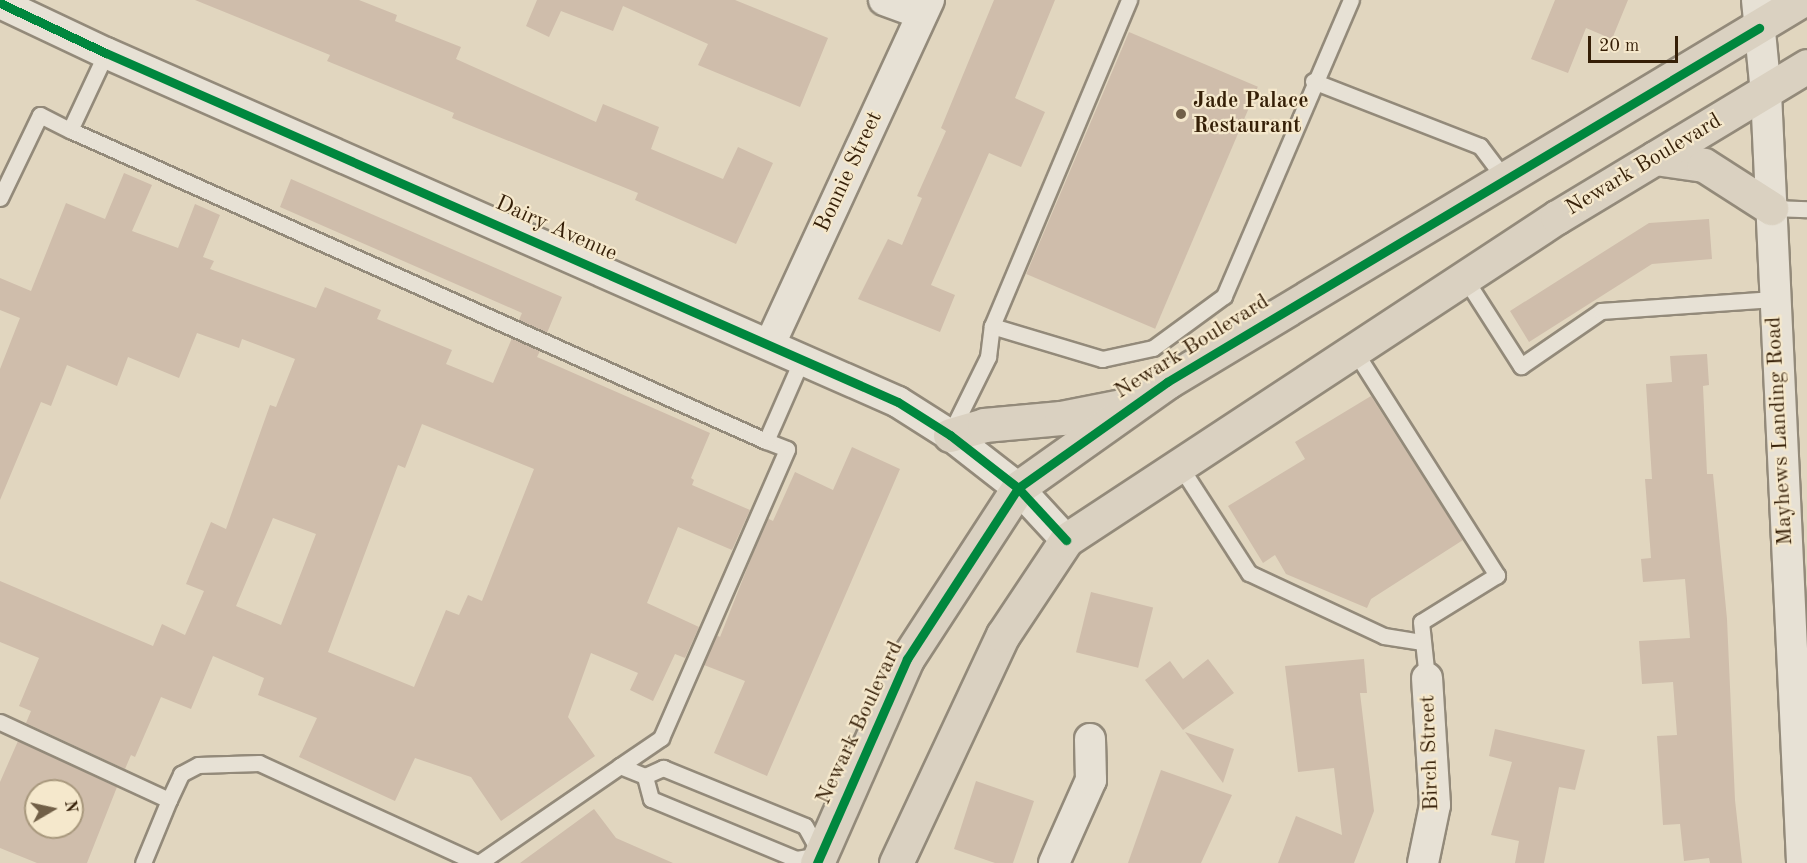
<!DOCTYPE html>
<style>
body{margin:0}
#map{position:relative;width:1807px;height:863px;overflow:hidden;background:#e1d6bf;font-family:"Old Standard TT",serif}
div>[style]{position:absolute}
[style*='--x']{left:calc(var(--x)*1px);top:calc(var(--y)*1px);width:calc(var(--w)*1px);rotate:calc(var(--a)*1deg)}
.building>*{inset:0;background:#cfbdab;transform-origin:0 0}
.roads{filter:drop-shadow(2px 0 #938a7a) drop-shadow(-2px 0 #938a7a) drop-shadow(0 2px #938a7a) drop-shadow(0 -2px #938a7a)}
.service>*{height:15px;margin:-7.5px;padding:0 7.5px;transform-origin:7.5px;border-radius:7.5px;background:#e7e1d5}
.minor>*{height:30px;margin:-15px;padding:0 15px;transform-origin:15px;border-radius:15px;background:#e7e1d5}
.primary>*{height:33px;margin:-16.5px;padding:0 16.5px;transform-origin:16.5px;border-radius:16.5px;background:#dad1c1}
.cycleway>*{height:9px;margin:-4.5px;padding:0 4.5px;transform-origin:4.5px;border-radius:4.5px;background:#00873e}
.dots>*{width:16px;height:16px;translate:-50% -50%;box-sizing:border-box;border:3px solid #f5e8cc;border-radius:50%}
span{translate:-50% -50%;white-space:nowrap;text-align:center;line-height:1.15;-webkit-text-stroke:4.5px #f5e8cc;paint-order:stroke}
.poi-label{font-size:22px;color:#351f07;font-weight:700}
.left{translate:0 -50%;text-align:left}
.street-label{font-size:22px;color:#351f07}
.north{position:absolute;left:24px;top:779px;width:60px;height:60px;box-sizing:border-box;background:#f5e8cc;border:2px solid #a8987d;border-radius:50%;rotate:81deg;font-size:16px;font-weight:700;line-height:24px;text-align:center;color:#351f07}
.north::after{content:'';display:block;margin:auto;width:21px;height:27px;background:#715f47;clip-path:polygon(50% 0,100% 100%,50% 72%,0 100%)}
.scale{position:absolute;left:1588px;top:36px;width:90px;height:27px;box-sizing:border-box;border:3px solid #351f07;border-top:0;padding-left:8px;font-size:18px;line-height:21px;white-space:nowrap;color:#351f07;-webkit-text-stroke:4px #f5e8cc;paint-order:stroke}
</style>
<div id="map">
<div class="building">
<i style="clip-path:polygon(195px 0,359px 0,397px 15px,395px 21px,461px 47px,456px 59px,596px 122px,603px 104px,659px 127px,651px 149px,723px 179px,738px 147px,773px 163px,736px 244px,635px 200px,638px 193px,452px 118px,454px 113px,327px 61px,330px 55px)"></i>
<i style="clip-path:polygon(537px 0,735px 0,828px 38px,800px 107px,698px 65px,708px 44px,623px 6px,613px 31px,561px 11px,549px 37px,526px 26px)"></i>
<i style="clip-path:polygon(994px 0,1055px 0,1015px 98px,1045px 112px,1021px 167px,989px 153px,931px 285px,955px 295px,940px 332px,858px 299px,888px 239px,902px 245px,922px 198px,917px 196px,946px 131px,941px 128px)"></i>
<i style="clip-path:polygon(1555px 0,1628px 0,1612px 39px,1586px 28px,1568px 73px,1531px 59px)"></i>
<i style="left:1129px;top:32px;width:140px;height:263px;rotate:23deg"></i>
<i style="clip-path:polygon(evenodd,124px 173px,152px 185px,132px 231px,178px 248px,195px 204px,220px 215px,203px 257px,214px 261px,210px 269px,316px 308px,325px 287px,381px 310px,377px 319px,452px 350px,446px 364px,493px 383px,512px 338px,540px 351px,537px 357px,710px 433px,691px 478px,694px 480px,692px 485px,750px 510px,732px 550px,678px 527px,647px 603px,699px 627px,685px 658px,675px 654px,653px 701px,630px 690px,638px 673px,591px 653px,568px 717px,595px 756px,501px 821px,471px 777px,415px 758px,395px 801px,299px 757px,317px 718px,258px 695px,264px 678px,213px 656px,191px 709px,161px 697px,135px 757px,131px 755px,125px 769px,26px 723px,31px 711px,19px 706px,39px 658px,0 642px,0 581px,153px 646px,162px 624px,185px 635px,204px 591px,186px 584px,211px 522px,226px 529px,270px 405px,276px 407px,295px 359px,242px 339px,239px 348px,197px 333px,179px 378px,128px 357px,117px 386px,67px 365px,51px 406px,41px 402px,0 500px,0 369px,20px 318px,0 310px,0 278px,31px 291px,66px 203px,105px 219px,124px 173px,422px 424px,534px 469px,482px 601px,468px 595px,459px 615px,446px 610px,414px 687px,328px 652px,398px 465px,405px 468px,422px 424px,124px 173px,273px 518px,316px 534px,281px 625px,236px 606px,273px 518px)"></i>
<i style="clip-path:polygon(291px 179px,562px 297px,547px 333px,519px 320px,522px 313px,280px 207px)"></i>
<i style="clip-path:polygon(1709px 219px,1712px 259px,1652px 264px,1529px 342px,1510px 311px,1649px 223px)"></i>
<i style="clip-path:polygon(1707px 354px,1709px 385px,1703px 386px,1707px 474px,1713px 474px,1727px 619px,1735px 800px,1742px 863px,1710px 863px,1709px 858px,1684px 861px,1680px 824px,1663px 825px,1657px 736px,1677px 735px,1673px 682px,1642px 684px,1639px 641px,1690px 638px,1685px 579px,1643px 582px,1641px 559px,1651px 558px,1645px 479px,1652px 479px,1646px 384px,1672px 382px,1670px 356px)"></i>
<i style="clip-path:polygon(1371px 396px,1463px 540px,1371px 599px,1367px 608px,1286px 574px,1275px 555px,1263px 563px,1228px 506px,1305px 459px,1295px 442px)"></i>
<i style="clip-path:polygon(852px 447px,900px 469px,767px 776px,714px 753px,745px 681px,704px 665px,716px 635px,720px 637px,767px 518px,773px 521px,795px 472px,833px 490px)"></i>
<i style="left:1091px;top:592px;width:64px;height:62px;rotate:14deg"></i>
<i style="clip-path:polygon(1208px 659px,1234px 693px,1183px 730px,1145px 680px,1170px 661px,1183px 679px)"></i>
<i style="clip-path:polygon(1364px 659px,1367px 693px,1360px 693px,1374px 811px,1354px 863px,1278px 863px,1296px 816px,1342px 835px,1334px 768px,1298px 772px,1285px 666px)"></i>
<i style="clip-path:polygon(1495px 729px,1585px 750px,1575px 790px,1559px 787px,1544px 863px,1515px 863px,1519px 841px,1491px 835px,1512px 762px,1489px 756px)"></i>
<i style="clip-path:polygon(1185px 732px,1234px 749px,1223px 783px)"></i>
<i style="clip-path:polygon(evenodd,18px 741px,117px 787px,87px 863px,37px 863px,0 848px,0 782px,18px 741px,36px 791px,72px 791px,72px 827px,36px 827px,36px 791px)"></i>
<i style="clip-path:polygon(1161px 770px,1232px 795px,1201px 863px,1128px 863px)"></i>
<i style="clip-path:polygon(976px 781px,1034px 801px,1013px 863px,995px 863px,954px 849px)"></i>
<i style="clip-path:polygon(594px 809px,616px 838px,673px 863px,520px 863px)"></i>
</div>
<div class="roads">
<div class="service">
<i style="--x:1313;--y:81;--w:179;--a:21.3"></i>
<i style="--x:1480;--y:146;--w:41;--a:52.9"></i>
<i style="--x:70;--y:130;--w:762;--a:24.08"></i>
<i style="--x:0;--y:198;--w:92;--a:-64.3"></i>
<i style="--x:40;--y:115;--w:34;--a:27"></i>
<i style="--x:70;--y:130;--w:85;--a:-64.9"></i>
<i style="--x:1771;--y:208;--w:36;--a:2"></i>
<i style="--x:1464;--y:277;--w:106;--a:57.4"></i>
<i style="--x:1521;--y:366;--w:97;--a:-34.5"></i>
<i style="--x:1601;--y:311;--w:173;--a:-4"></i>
<i style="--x:992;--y:326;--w:115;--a:16.7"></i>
<i style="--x:1102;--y:359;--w:52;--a:-12.2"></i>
<i style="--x:1153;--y:348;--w:88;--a:-36.2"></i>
<i style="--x:1224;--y:296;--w:322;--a:-66.8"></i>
<i style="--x:1354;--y:350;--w:267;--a:57.6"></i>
<i style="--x:1497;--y:575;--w:89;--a:148.3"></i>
<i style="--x:1421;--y:622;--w:56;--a:83.9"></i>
<i style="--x:951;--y:432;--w:84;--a:-63.7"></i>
<i style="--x:988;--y:357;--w:31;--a:-83"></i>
<i style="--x:992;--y:326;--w:354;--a:-67.2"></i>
<i style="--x:1178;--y:463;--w:131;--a:57.2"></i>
<i style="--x:1249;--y:573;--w:149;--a:25"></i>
<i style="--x:1384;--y:636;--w:39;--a:9"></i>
<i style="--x:0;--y:722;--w:186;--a:24.8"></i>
<i style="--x:169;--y:800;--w:68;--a:112.4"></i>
<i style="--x:620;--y:766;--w:50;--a:-34.3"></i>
<i style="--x:661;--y:738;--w:315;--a:-66.4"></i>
<i style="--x:787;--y:449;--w:22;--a:-159"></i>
<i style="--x:766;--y:441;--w:90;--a:-66.3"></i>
<i style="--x:663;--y:768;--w:153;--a:22.2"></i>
<i style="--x:805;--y:826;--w:33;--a:61"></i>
<i style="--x:821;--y:855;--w:25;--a:171"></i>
<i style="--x:796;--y:859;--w:157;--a:-157.5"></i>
<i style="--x:651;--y:799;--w:24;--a:-105"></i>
<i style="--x:645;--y:776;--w:20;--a:-24"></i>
<i style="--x:169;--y:800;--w:29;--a:-65"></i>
<i style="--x:181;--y:774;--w:19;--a:-28"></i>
<i style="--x:198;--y:765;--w:61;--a:-1.9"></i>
<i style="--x:259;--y:763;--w:240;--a:24.6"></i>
<i style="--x:479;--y:863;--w:171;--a:-34.5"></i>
<i style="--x:620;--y:766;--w:27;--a:22"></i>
</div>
<div class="minor">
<i style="--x:884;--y:0;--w:40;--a:20.2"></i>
<i style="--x:1757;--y:0;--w:93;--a:84.5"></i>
<i style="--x:1766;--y:93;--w:771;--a:87.32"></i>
<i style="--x:0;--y:3;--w:117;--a:25.3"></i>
<i style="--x:106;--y:53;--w:865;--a:23.78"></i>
<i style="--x:898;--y:402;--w:62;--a:32.4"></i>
<i style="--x:950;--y:435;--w:86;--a:37.9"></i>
<i style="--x:1018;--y:488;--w:71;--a:47.3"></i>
<i style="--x:770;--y:344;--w:379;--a:-65.2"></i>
<i style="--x:1054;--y:863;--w:91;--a:-66"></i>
<i style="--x:1091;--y:780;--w:41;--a:-91.4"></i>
<i style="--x:1423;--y:863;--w:59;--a:-78.3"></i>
<i style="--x:1435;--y:805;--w:127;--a:-93.6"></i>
</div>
<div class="primary">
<i style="--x:1655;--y:158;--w:49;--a:8.1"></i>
<i style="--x:1704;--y:165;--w:80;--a:32.7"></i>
<i style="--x:950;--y:435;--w:35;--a:-16"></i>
<i style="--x:984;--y:425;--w:77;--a:-5.2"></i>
<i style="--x:1061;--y:418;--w:66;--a:-11.3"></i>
<i style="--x:817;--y:863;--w:223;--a:-66.2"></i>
<i style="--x:907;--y:659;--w:204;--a:-57"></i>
<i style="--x:1018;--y:488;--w:183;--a:-35.4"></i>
<i style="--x:1167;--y:382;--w:741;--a:-31.03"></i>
<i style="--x:896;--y:863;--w:252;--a:-64.9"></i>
<i style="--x:1003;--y:635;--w:114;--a:-56.4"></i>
<i style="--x:1066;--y:540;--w:588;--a:-33.34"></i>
<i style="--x:1557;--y:217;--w:292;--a:-31.1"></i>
</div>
</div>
<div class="cycleway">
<i style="--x:0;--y:3;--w:117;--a:25.3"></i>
<i style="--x:106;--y:53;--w:865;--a:23.78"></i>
<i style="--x:898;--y:402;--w:62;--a:32.4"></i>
<i style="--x:950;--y:435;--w:86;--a:37.9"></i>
<i style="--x:1018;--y:488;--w:71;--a:47.3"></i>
<i style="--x:817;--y:863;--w:223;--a:-66.2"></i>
<i style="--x:907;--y:659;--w:204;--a:-57"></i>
<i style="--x:1018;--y:488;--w:183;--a:-35.4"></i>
<i style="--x:1167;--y:382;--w:690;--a:-30.88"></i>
</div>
<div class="dots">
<i style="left:1181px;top:114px;background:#715f47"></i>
</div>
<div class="poi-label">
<span class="left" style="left:1193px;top:114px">Jade Palace<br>Restaurant</span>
</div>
<div class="street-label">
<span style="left:1644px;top:165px;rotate:-31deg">Newark Boulevard</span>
<span style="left:849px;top:172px;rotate:-65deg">Bonnie Street</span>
<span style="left:556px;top:229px;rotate:24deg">Dairy Avenue</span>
<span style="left:1192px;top:347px;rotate:-32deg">Newark Boulevard</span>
<span style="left:1780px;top:431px;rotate:-93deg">Mayhews Landing Road</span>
<span style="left:860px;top:723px;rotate:-65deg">Newark Boulevard</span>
<span style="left:1430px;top:753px;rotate:-92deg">Birch Street</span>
</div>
<div class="north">N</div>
<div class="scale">20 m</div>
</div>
